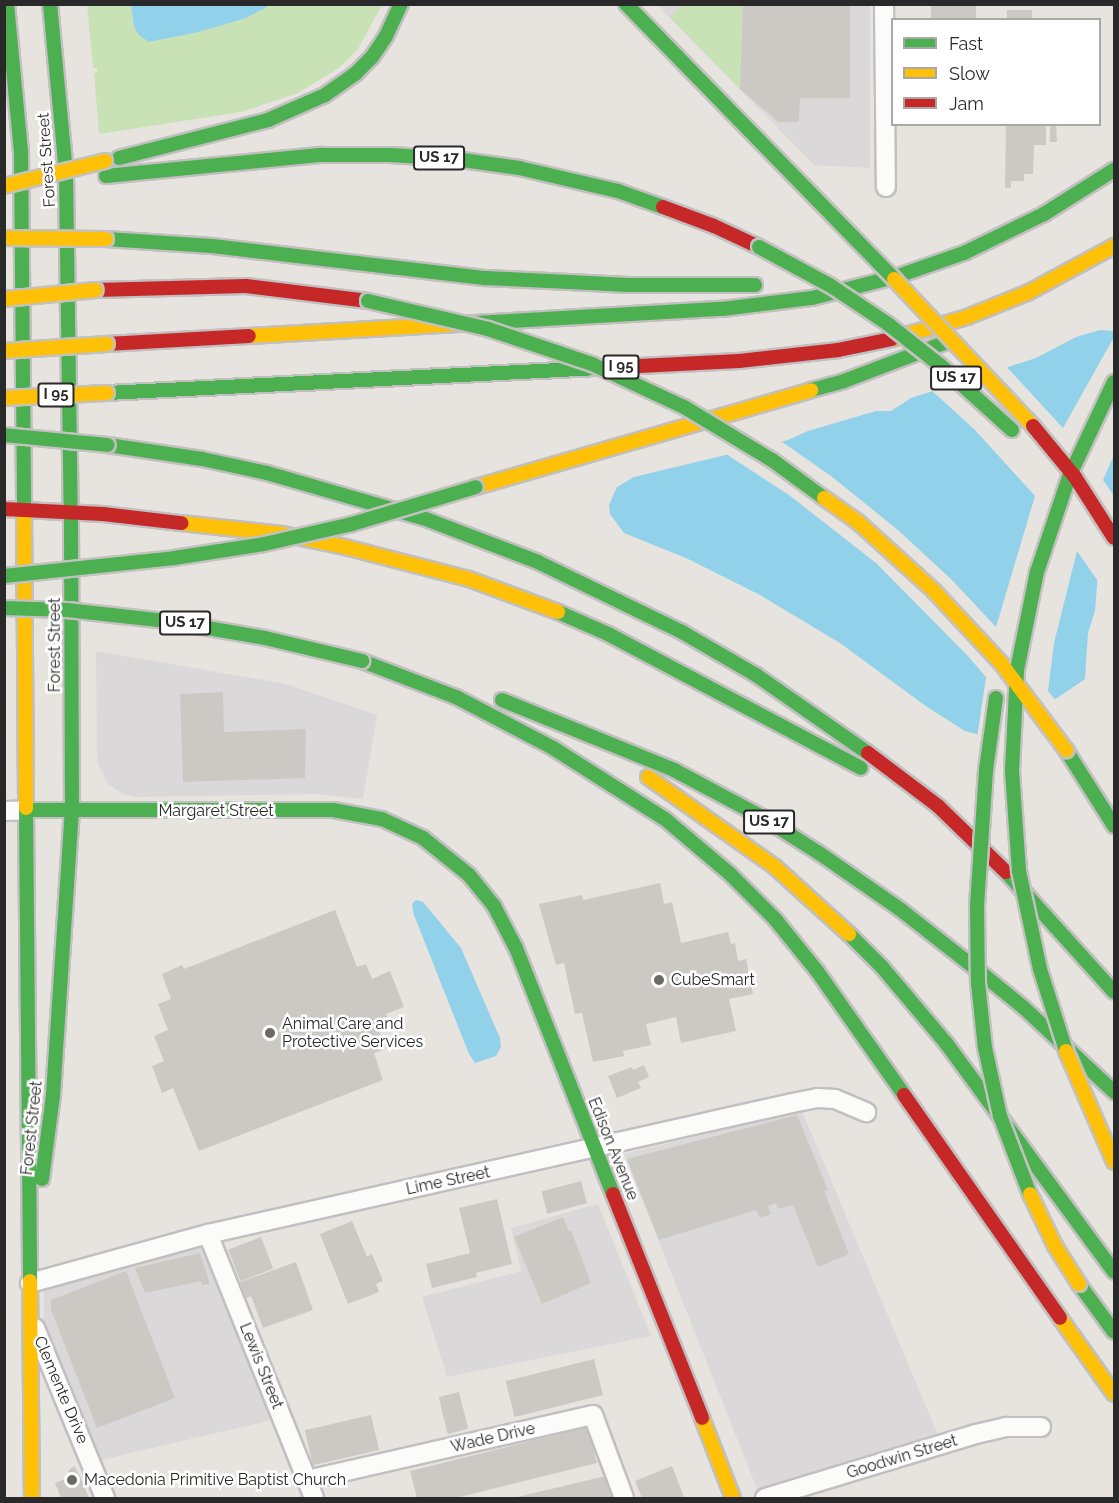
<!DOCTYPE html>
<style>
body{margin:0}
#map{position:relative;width:1119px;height:1503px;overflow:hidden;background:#e7e3de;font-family:Raleway,sans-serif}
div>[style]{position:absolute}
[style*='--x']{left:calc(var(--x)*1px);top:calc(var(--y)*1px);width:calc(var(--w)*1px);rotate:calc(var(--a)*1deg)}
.industrial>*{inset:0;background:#dbd8da}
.green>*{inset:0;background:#c8e2b6}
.water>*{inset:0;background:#91d1e9}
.pier>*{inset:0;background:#e7e3de}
.building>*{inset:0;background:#ccc9c5;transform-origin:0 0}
.roads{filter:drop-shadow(2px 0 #c1bfc0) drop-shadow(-2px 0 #c1bfc0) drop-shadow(0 2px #c1bfc0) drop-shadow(0 -2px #c1bfc0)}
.street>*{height:18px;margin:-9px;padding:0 9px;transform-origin:9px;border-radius:9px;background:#fbfbfa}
.fast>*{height:14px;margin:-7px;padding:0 7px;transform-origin:7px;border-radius:7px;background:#4caf50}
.slow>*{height:14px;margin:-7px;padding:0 7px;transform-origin:7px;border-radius:7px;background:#ffc107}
.jam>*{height:14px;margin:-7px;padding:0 7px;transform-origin:7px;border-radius:7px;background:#c62828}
.bridges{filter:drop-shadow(2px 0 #c3c2c0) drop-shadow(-2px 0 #c3c2c0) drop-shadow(0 2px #c3c2c0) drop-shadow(0 -2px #c3c2c0)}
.fast-bridge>*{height:14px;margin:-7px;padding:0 7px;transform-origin:7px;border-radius:7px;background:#4caf50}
.slow-bridge>*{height:14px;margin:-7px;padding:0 7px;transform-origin:7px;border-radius:7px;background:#ffc107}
.jam-bridge>*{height:14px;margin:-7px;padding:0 7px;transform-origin:7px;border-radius:7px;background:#c62828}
.dots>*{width:16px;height:16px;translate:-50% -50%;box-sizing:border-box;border:3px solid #fff;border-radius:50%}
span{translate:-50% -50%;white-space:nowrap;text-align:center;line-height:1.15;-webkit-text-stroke:5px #fff;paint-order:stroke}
.shield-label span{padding:2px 4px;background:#fff;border:2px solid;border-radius:4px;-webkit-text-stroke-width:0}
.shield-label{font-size:15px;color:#292929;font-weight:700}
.street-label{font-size:16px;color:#292929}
.poi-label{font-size:16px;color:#292929}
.left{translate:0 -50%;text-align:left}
.frame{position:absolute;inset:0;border:6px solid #292929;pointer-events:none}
.legend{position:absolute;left:891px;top:18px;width:210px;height:108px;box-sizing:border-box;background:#fff;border:2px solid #a9a9a9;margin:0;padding:8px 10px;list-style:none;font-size:18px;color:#292929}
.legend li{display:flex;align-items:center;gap:12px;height:30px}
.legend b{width:30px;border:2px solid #a9a9a9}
</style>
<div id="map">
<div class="industrial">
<i style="clip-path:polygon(657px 5px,870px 5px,870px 168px,814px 165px)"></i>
<i style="clip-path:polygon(96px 651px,286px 684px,377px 715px,363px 799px,315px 794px,135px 797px,123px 794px,108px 784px,97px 762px)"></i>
<i style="clip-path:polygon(802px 1111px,938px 1435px,757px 1489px,624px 1154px)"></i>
<i style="clip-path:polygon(598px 1204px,651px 1336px,447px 1377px,422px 1297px,521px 1271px,511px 1228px)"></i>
<i style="clip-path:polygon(204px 1244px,272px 1420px,84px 1464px,43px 1373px,44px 1286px)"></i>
</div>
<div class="green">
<i style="clip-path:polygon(87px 5px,131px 5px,134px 27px,150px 42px,199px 32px,246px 18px,271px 5px,382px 5px,358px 49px,340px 67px,298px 93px,241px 112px,99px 134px,94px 73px,97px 73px,97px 68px,93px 68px)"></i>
<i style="clip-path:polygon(682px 5px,743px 5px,740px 89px,670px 17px)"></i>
</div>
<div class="water">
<i style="clip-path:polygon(131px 5px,131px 4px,271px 5px,246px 18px,199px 32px,149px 42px,139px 35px,134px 27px)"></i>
<i style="clip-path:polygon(1100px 330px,1114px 331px,1114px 490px,1098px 572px,1095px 611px,1088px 633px,1085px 679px,1051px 702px,984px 736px,965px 731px,927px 707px,840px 643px,760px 595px,686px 558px,624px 533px,610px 514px,609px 505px,617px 487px,634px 477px,788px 440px,808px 431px,876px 411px,891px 411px,911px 398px,1036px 358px,1076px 337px)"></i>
<i style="clip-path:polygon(416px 900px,423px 902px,461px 948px,500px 1038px,501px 1047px,496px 1056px,475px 1063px,469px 1054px,414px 915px,412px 904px)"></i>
</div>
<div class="pier">
<i style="clip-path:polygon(1114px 337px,1114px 455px,1103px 480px,1114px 496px,1114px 502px,1100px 584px,1077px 551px,1054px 643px,1048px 691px,1057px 702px,977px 738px,986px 677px,967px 655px,876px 563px,789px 495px,723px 452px,778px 439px,831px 476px,898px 530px,952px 580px,996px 627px,1035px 496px,975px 430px,929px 388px,1004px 364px,1063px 428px)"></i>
</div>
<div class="building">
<i style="clip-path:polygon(743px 4px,850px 4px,850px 98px,800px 98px,799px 122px,778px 122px,740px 89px)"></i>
<i style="left:931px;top:4px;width:45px;height:16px"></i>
<i style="left:1007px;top:10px;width:25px;height:10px"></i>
<i style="clip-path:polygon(1006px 124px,1046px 124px,1046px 145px,1034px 145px,1033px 174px,1024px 174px,1024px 181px,1011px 181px,1011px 188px,1005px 188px)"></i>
<i style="clip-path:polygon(1050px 124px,1056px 124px,1057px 142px,1050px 142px)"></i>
<i style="clip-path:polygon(223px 692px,224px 732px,306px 729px,305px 778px,183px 782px,180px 694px)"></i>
<i style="clip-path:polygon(660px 883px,664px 904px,672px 902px,681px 943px,728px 932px,731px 944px,735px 943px,738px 961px,746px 959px,753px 994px,729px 999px,736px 1031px,681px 1043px,676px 1017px,646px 1024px,651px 1045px,623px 1051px,624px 1056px,593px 1062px,582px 1013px,575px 1014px,564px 963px,556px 965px,539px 904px,582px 895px,583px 900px)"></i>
<i style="clip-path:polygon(335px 910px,357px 967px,366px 964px,372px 979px,390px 971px,404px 1007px,386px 1014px,390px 1023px,378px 1028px,386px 1049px,374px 1053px,383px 1080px,199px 1151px,173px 1088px,162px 1093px,152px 1066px,164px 1061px,154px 1036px,168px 1030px,158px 1004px,171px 999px,162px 974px,182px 965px,184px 969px)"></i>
<i style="clip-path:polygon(644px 1065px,649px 1077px,638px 1082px,641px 1088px,617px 1098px,608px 1076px,632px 1067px,633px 1070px)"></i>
<i style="clip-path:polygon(797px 1115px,828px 1190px,824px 1191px,849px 1254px,818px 1267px,793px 1205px,778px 1209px,776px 1203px,768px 1206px,771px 1214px,760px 1218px,756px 1210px,659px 1240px,627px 1159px)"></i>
<i style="left:581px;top:1181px;width:23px;height:41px;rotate:75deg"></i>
<i style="clip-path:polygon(497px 1199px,512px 1264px,476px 1273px,477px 1277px,432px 1288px,426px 1264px,470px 1253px,459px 1208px)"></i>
<i style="clip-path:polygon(563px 1217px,569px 1231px,571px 1230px,591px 1283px,542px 1304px,514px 1237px)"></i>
<i style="clip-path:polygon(352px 1221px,367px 1257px,372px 1254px,383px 1281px,376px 1284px,379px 1292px,348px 1304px,320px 1234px)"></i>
<i style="left:261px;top:1237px;width:34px;height:35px;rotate:69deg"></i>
<i style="clip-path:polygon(200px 1253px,210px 1284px,202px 1285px,201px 1281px,145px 1293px,135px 1268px)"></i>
<i style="clip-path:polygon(296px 1262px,313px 1310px,263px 1328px,251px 1296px,246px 1298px,240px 1282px)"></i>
<i style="clip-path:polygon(126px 1271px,175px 1398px,97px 1428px,51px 1310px,51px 1300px)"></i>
<i style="left:594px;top:1359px;width:37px;height:91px;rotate:76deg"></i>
<i style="left:459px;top:1392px;width:38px;height:21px;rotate:76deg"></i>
<i style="left:371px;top:1415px;width:36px;height:68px;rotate:77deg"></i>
<i style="clip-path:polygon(588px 1427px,597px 1463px,456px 1498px,417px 1498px,410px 1471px)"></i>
<i style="clip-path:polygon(74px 1466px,79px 1474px,89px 1498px,61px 1498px,55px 1483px,70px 1477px,68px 1471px)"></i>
<i style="clip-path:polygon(672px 1466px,684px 1497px,642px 1498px,635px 1481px)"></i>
<i style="clip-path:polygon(610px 1475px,615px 1498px,513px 1498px)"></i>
</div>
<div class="roads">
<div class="street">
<i style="--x:884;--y:4;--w:183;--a:89.4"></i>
<i style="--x:4;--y:811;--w:23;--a:-2"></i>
<i style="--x:208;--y:1234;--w:284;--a:68.1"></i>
<i style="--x:30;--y:1283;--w:185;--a:-15.4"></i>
<i style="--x:208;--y:1234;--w:599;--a:-12.64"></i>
<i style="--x:792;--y:1103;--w:26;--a:-11"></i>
<i style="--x:818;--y:1098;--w:17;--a:3"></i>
<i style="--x:835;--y:1099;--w:34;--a:23"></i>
<i style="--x:35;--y:1328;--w:184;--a:67.6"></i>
<i style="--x:307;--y:1480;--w:293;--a:-12.8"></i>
<i style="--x:593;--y:1415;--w:89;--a:69.5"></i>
<i style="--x:765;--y:1498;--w:220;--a:-16.9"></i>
<i style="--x:976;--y:1434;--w:32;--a:-13"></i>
<i style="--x:1007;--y:1427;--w:34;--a:0"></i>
</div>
<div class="fast">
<i style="--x:7;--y:4;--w:148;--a:84.6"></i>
<i style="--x:21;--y:151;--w:359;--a:89.5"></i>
<i style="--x:50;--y:4;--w:171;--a:84.6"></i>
<i style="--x:66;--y:174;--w:338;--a:89.2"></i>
<i style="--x:119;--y:158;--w:154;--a:-14.3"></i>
<i style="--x:268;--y:120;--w:62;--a:-23.7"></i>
<i style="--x:325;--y:95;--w:37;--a:-35"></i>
<i style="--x:355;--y:74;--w:24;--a:-45"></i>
<i style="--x:372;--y:57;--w:25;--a:-56"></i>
<i style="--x:386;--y:36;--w:35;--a:-65"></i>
<i style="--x:106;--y:176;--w:217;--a:-5.6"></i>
<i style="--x:322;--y:155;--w:68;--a:0"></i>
<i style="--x:390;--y:155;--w:65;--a:3.5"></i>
<i style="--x:455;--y:159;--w:65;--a:8"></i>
<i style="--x:519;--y:168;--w:102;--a:13.1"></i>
<i style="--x:618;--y:191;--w:48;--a:19.6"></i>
<i style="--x:106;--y:239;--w:106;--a:3.8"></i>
<i style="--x:212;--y:246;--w:276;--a:6.7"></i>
<i style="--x:486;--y:278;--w:142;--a:2.8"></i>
<i style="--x:628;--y:285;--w:127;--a:0"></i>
<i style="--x:476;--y:323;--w:246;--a:-3.3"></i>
<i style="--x:722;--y:309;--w:91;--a:-7"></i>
<i style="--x:812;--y:298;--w:89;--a:-14.3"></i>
<i style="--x:898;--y:276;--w:70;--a:-19.2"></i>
<i style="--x:964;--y:253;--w:89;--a:-26"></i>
<i style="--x:1044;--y:214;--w:83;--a:-32.2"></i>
<i style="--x:811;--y:390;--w:34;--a:-15"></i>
<i style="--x:844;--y:381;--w:107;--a:-20.8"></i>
<i style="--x:107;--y:393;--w:513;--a:-2.91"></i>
<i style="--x:108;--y:445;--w:95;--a:8.5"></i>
<i style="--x:202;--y:459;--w:66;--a:12.2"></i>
<i style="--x:267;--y:473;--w:162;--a:16.1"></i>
<i style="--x:423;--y:518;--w:123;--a:20.9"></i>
<i style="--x:538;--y:562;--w:160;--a:25.9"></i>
<i style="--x:682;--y:632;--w:86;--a:30.2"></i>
<i style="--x:756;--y:675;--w:136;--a:34.9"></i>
<i style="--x:558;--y:612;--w:55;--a:23.7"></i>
<i style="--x:608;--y:634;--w:286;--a:27.9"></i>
<i style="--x:362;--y:661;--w:101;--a:21"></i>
<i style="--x:456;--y:697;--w:110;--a:27.7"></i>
<i style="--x:553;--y:748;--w:133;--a:32.4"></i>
<i style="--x:665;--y:819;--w:85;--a:40.2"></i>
<i style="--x:730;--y:874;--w:64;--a:45"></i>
<i style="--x:775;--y:919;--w:67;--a:51.1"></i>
<i style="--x:817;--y:971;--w:151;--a:54.9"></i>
<i style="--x:502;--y:700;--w:186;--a:22.1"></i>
<i style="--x:674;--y:770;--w:100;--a:28.1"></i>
<i style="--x:762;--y:817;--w:67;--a:32.3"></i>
<i style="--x:819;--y:853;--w:100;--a:34.8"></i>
<i style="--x:901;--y:910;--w:94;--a:38.1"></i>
<i style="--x:975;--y:968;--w:62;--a:39.1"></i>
<i style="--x:1023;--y:1007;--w:125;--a:43"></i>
<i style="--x:1066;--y:750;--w:90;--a:57.7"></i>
<i style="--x:26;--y:808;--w:473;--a:89.5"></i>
<i style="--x:27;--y:810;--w:306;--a:0"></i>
<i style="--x:333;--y:810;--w:50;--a:10.4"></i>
<i style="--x:382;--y:819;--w:45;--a:24.9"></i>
<i style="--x:423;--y:838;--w:59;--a:38.8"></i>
<i style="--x:469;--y:875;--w:40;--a:51"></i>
<i style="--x:494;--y:906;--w:47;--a:62.4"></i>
<i style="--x:516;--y:948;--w:264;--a:68.5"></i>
<i style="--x:1006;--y:872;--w:161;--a:48"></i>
<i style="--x:849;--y:934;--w:47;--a:45"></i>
<i style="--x:882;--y:967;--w:99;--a:49.9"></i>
<i style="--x:946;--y:1043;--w:284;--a:53.7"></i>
<i style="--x:42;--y:1179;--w:85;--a:-82.5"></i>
<i style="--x:53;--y:1095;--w:285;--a:-86.2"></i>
<i style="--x:72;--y:811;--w:299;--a:-90.2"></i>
<i style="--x:1079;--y:1284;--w:59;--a:53.9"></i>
</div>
<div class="slow">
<i style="--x:249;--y:336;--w:227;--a:-3.3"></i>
<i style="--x:892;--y:339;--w:78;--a:-16.3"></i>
<i style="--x:967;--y:317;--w:67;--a:-22"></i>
<i style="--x:1029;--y:292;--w:97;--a:-28.4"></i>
<i style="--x:476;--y:487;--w:349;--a:-16.1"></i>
<i style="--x:24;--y:510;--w:298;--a:89.6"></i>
<i style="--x:181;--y:523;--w:102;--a:6.2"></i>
<i style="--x:282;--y:534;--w:64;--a:11.7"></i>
<i style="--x:345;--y:547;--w:128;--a:14.5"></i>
<i style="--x:469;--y:579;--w:95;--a:20.3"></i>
<i style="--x:648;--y:777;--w:156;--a:35.3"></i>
<i style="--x:775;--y:867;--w:100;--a:42.2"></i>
<i style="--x:30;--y:1281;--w:217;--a:89.5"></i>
<i style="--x:1060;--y:1318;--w:93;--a:54.6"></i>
<i style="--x:702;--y:1418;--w:86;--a:68.8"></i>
</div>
<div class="jam">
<i style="--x:663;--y:207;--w:54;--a:20.4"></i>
<i style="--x:714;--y:226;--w:50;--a:25"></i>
<i style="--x:96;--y:290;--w:150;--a:-1.5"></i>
<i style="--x:246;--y:286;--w:123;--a:7"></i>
<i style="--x:107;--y:344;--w:142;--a:-3.2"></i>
<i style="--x:619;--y:367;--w:120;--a:-2.9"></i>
<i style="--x:739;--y:361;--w:100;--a:-6.3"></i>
<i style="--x:838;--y:350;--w:55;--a:-11.5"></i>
<i style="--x:4;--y:509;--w:99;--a:2.9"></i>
<i style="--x:103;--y:514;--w:79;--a:6.6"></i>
<i style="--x:868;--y:753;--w:88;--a:37.1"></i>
<i style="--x:938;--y:806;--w:95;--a:44.1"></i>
<i style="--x:904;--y:1095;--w:272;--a:55"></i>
<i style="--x:613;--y:1194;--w:241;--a:68.3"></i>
</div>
</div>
<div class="bridges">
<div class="fast-bridge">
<i style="--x:626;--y:4;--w:384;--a:45.7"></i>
<i style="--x:759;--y:247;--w:82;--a:28.4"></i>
<i style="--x:831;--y:286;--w:69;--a:33.7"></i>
<i style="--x:888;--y:324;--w:66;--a:38.3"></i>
<i style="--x:940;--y:365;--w:97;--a:42.1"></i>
<i style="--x:368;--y:301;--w:123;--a:13.1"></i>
<i style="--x:488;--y:329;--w:110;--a:18.6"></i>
<i style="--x:592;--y:364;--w:102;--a:25.1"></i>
<i style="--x:684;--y:407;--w:103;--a:31.1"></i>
<i style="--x:772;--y:460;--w:64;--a:36.2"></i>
<i style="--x:4;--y:435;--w:104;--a:5.5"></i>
<i style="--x:4;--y:576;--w:171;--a:-6"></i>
<i style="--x:174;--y:558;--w:91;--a:-8.8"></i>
<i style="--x:264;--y:544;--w:90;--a:-12.8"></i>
<i style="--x:352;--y:524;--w:129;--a:-16.6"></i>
<i style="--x:4;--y:608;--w:63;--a:1.8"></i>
<i style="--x:67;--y:610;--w:101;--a:6.3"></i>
<i style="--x:167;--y:621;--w:99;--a:9.8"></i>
<i style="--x:265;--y:638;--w:100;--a:13.3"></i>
<i style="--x:996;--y:698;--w:73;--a:97.9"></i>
<i style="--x:986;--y:770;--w:136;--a:93.8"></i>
<i style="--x:977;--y:906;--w:77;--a:89.3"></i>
<i style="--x:978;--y:983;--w:65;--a:83.9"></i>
<i style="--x:985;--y:1048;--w:70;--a:77.6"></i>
<i style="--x:1000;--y:1116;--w:84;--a:69"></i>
<i style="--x:1066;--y:1051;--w:86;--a:-107.6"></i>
<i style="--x:1040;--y:969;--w:100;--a:-102.1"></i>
<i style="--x:1019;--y:871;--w:101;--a:-94"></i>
<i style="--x:1012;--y:770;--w:100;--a:-87.1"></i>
<i style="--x:1017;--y:670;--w:100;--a:-78.5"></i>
<i style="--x:1037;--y:572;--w:100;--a:-71.4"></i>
<i style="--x:1069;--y:477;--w:105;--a:-64.7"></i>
</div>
<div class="slow-bridge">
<i style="--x:4;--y:186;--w:104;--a:-13.9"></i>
<i style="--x:4;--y:238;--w:102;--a:0.6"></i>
<i style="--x:894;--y:279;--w:202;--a:46.6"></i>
<i style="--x:4;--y:299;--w:92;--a:-5.6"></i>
<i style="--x:4;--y:351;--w:103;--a:-3.9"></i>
<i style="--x:4;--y:398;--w:103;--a:-2.8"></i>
<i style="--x:824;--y:498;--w:42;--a:35.2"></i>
<i style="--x:858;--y:522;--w:103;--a:42.2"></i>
<i style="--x:934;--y:591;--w:98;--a:47.1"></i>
<i style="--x:1001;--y:663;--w:109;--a:53.2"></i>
<i style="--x:1066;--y:1051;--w:121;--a:66.6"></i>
<i style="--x:1030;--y:1194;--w:58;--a:64.3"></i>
<i style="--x:1055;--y:1246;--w:45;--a:57.7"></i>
</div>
<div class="jam-bridge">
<i style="--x:1033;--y:426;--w:66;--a:50.5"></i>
<i style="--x:1075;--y:477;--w:72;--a:57.4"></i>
</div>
</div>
<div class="dots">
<i style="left:659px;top:980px;background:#6c6a68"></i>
<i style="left:270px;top:1033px;background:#6c6a68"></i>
<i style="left:72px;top:1480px;background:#6c6a68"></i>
</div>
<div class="shield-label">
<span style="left:439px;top:158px">US 17</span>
<span style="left:621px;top:367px">I 95</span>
<span style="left:956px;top:378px">US 17</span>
<span style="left:56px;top:395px">I 95</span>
<span style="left:185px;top:623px">US 17</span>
<span style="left:769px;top:822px">US 17</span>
</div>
<div class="street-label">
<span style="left:47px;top:160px;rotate:-94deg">Forest Street</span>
<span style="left:55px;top:645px;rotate:-90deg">Forest Street</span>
<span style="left:216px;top:811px">Margaret Street</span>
<span style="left:32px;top:1128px;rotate:-84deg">Forest Street</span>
<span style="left:613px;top:1149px;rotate:68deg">Edison Avenue</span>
<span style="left:448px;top:1181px;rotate:-12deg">Lime Street</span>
<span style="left:261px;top:1366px;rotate:68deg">Lewis Street</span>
<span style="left:61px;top:1390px;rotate:67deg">Clemente Drive</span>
<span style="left:493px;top:1438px;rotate:-13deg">Wade Drive</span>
<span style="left:902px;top:1457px;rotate:-17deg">Goodwin Street</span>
</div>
<div class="poi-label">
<span class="left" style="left:671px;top:980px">CubeSmart</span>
<span class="left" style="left:282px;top:1033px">Animal Care and<br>Protective Services</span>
<span class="left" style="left:84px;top:1480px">Macedonia Primitive Baptist Church</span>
</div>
<div class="frame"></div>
<ul class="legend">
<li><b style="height:8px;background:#4caf50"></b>Fast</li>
<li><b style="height:8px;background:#ffc107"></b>Slow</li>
<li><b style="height:8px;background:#c62828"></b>Jam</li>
</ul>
</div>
